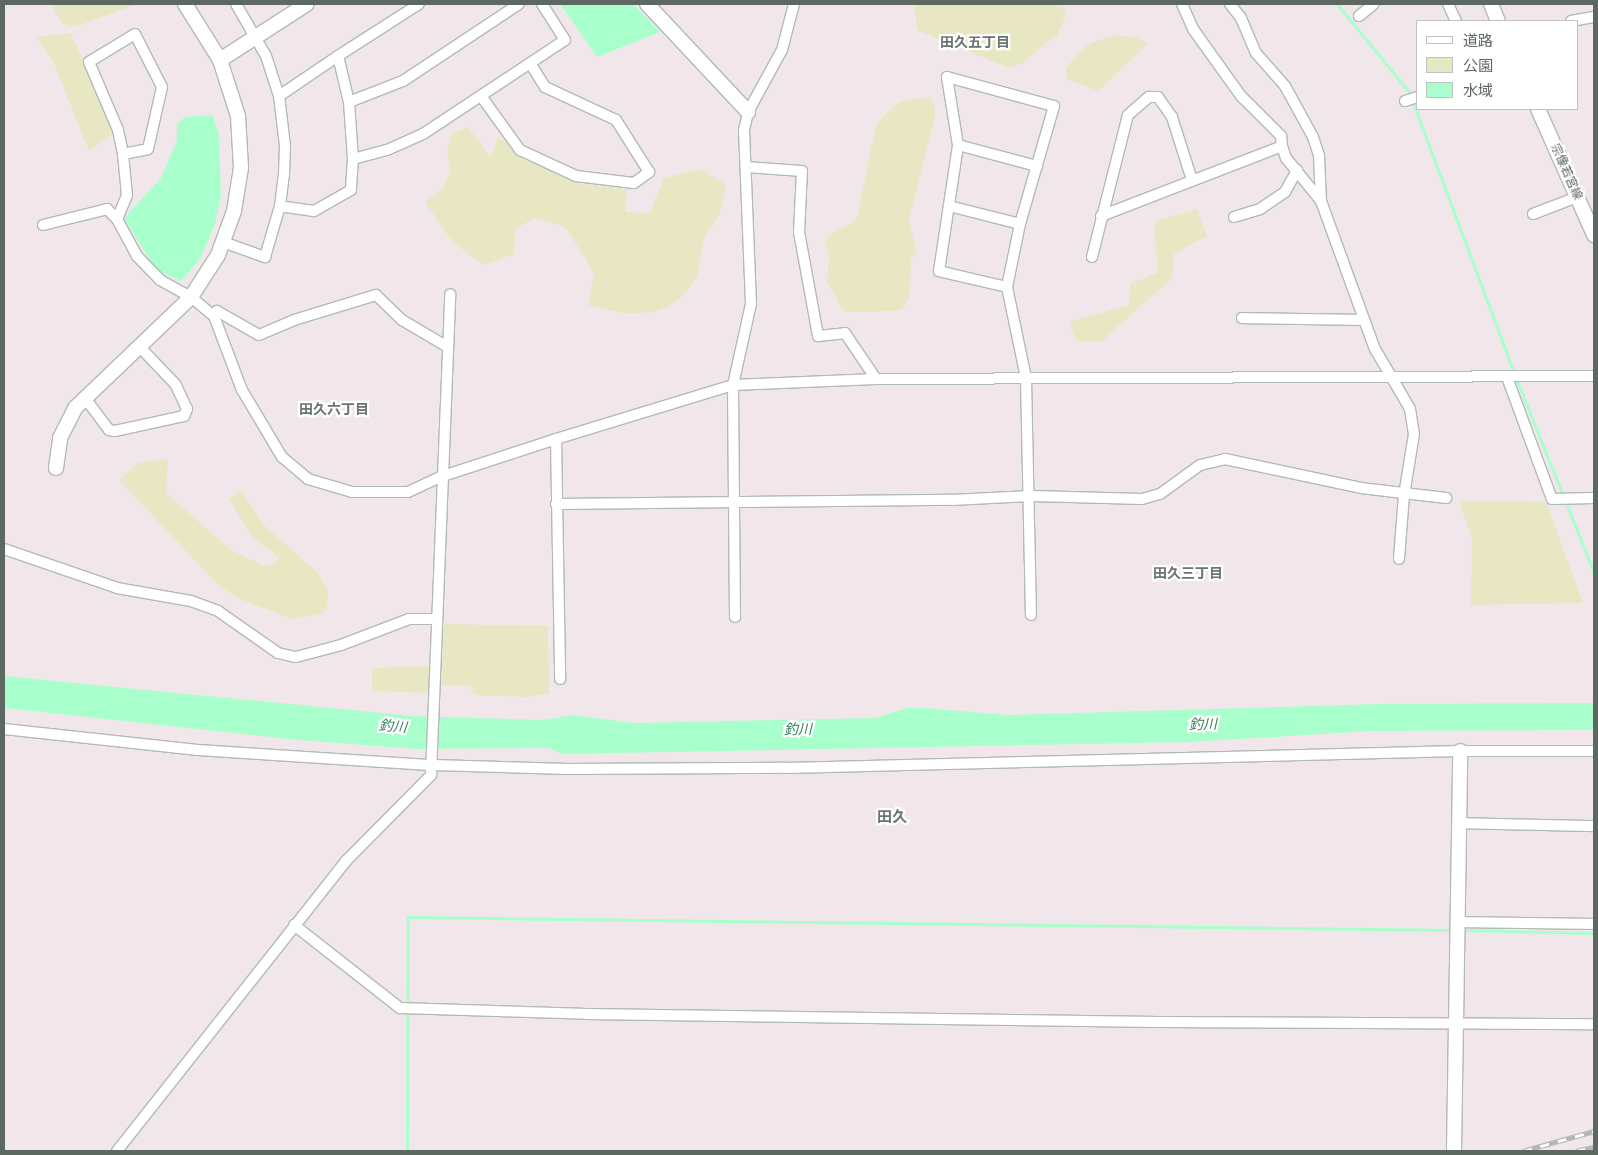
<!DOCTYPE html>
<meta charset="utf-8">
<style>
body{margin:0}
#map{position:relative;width:1598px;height:1155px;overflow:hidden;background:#f1e7ea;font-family:"Archivo Narrow","Noto Sans JP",sans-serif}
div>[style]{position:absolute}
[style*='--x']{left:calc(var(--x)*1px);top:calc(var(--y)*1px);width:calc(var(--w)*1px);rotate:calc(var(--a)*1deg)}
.green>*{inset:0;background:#e8e7c4}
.water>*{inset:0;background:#a9ffcc}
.stream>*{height:3px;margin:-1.5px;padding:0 1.5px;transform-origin:1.5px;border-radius:1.5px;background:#a9ffcc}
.roads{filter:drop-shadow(1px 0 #b2bab6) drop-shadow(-1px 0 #b2bab6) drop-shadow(0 1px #b2bab6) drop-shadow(0 -1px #b2bab6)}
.street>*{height:10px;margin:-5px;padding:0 5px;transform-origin:5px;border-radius:5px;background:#fff}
.secondary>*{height:14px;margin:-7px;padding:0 7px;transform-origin:7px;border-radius:7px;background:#fff}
.rail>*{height:5px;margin-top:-2.5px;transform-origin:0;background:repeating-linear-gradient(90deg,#fff 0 9px,#b1b4b3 0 18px);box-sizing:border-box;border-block:1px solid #b1b4b3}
span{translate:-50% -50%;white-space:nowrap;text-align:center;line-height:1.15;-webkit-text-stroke:4.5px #fff;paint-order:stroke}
.street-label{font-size:12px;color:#5e6863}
.neighbourhood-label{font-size:14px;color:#6a756f;font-weight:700}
.water-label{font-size:14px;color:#317e57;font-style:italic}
.quarter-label{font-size:15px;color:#6a756f;font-weight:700}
.frame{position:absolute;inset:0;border:5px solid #5e6863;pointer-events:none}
.legend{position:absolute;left:1416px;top:20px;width:162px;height:90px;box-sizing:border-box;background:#fff;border:1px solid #bfc3c1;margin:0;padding:6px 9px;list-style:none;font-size:15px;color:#5e6863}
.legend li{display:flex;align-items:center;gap:10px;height:25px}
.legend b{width:25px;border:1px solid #bfc3c1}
</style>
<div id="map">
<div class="green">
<i style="clip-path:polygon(51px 4px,138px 4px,74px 27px,61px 22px)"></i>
<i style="clip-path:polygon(914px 4px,1062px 4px,1066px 14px,1057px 37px,1048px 41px,1023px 63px,1009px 68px,917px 30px)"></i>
<i style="clip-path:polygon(71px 33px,114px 134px,89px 151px,53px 61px,36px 37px)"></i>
<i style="clip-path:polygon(1116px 35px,1138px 38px,1148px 44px,1098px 91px,1067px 79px,1066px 69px,1077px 53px,1091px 43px)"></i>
<i style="clip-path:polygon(929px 97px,935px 105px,935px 117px,909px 221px,917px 252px,911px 260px,910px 296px,902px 309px,896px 311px,847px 312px,843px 310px,827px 282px,829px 257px,825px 242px,827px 237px,857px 219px,875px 128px,880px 120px,899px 102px)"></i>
<i style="clip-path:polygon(468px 127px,491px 157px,498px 137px,581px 184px,627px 189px,625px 212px,650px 213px,664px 178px,701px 169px,726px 185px,720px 215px,705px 235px,697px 276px,683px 296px,668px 307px,654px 312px,626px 314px,588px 305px,594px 272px,565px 227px,534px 218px,516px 229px,514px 254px,484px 265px,453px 243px,425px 202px,442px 189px,450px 174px,447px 150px,451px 134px)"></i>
<i style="clip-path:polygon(1197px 209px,1207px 236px,1174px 254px,1172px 278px,1101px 342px,1076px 341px,1069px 322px,1129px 305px,1130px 284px,1158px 272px,1154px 225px,1159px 220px)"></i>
<i style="clip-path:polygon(168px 459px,166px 493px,231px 550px,267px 567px,280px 558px,252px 537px,229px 499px,241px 490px,264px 525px,318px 573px,328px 590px,327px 609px,322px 614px,293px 619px,239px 599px,218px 585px,119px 480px,138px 463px)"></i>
<i style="clip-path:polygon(1459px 501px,1546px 502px,1583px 603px,1471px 605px,1472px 538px)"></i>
<i style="clip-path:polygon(444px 624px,548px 626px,549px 694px,525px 697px,474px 695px,470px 686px,441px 685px)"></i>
<i style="clip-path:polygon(430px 666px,430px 693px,372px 691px,372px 668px)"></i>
</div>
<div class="water">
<i style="clip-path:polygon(560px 4px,633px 4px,660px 32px,597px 57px)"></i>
<i style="clip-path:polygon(213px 115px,219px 135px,221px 196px,215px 224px,200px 259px,181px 281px,161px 272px,150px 260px,124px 218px,161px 178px,177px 140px,177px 124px,185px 117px)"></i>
<i style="clip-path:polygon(4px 676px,412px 716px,544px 720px,572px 715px,634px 723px,876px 718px,907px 708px,924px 708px,1008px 715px,1377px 704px,1594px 703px,1594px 730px,1370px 731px,1191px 742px,562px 754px,549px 748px,417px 749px,297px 740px,4px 708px)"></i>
</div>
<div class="stream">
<i style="--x:1337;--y:4;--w:114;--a:50.7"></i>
<i style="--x:1409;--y:92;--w:311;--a:69.5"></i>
<i style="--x:1518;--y:383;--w:205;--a:68.2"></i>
<i style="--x:1462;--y:930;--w:132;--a:1.3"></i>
<i style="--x:407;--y:1151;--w:234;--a:-89.8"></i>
<i style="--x:408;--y:917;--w:1045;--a:0.71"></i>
</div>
<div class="roads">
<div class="street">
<i style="--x:1182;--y:4;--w:27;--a:66"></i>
<i style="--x:1193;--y:29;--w:82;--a:54.4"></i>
<i style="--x:1241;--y:96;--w:57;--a:45"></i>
<i style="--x:1281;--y:136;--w:10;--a:84"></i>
<i style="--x:1230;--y:4;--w:18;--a:52"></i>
<i style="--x:1241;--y:18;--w:38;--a:67"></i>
<i style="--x:1256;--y:53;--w:44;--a:48.7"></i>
<i style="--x:1285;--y:86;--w:58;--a:61.2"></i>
<i style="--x:1313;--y:137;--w:20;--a:72"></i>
<i style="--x:1319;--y:156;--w:45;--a:87.5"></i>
<i style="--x:1448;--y:4;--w:19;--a:65"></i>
<i style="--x:1359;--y:16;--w:19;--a:-39"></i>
<i style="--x:1571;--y:21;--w:23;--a:-10"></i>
<i style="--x:338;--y:56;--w:96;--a:-32.7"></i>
<i style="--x:947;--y:77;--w:111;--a:15.2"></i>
<i style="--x:1054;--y:106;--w:123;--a:106.1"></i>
<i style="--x:1020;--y:224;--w:64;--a:101.7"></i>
<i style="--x:1007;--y:287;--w:70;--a:-166.8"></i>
<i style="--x:939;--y:271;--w:127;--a:-81.4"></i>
<i style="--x:958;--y:145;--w:69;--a:-99.2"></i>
<i style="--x:279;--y:96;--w:71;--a:-34.1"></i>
<i style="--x:338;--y:56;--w:47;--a:76.6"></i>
<i style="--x:349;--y:102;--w:57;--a:86"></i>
<i style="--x:353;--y:159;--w:31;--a:94"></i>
<i style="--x:351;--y:190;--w:43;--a:150.4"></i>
<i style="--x:314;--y:211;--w:34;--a:-172"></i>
<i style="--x:481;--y:96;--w:67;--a:54.2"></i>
<i style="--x:520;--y:150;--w:62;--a:24.9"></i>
<i style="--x:576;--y:176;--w:58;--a:6.9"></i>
<i style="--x:634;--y:183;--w:19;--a:-36"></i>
<i style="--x:649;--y:172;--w:62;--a:-122.4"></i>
<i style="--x:616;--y:120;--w:78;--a:-155.1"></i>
<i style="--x:545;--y:87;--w:28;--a:-122"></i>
<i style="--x:1405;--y:101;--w:13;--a:-18"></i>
<i style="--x:349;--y:102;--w:58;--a:-21.3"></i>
<i style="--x:403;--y:81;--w:139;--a:-33.6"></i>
<i style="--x:958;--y:145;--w:82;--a:14.9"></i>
<i style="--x:353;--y:159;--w:35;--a:-15"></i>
<i style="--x:387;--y:150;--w:39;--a:-24"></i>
<i style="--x:423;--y:134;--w:170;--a:-33.5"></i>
<i style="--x:565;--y:40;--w:43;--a:-122.6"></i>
<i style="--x:746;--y:167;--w:56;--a:4.1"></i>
<i style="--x:802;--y:171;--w:61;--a:92.8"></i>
<i style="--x:799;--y:232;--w:106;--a:79.6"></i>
<i style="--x:818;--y:336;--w:27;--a:-6"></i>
<i style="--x:845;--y:333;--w:55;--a:56"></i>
<i style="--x:949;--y:206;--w:73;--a:14.2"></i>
<i style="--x:1533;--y:214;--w:47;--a:-21.1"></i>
<i style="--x:1101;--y:216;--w:194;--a:-21.1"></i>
<i style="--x:1282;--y:146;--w:13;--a:72"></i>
<i style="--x:1286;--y:158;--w:55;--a:50.9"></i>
<i style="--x:1321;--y:201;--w:158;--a:70"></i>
<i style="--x:1375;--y:349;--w:69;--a:59.7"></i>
<i style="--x:1410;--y:409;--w:25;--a:81"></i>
<i style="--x:1414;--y:434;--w:62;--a:99.3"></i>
<i style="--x:1404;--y:495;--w:64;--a:94.5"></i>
<i style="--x:1234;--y:217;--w:27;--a:-17"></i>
<i style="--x:1260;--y:209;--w:30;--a:-34"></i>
<i style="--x:1285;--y:192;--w:25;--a:-61"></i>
<i style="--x:117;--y:219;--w:26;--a:-67"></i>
<i style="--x:127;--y:195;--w:41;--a:-95.6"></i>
<i style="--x:123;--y:154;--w:25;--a:-11"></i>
<i style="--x:148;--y:149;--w:64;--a:-77.3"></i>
<i style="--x:162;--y:87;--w:59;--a:-117"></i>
<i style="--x:135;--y:34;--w:54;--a:148.7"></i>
<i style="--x:89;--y:62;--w:74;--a:66.9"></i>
<i style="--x:118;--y:130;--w:25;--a:78"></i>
<i style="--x:43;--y:225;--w:66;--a:-14"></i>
<i style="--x:107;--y:209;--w:14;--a:45"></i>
<i style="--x:117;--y:219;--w:42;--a:61.6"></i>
<i style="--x:137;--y:256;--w:33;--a:46"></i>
<i style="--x:160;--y:280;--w:35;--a:29"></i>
<i style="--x:191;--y:297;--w:30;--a:40"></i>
<i style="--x:214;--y:316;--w:79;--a:69.3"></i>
<i style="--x:242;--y:390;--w:78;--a:59.2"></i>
<i style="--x:282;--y:457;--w:34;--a:40"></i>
<i style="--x:308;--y:479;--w:46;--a:16.5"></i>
<i style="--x:352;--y:492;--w:56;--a:0"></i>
<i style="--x:408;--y:492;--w:35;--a:-25"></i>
<i style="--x:440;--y:477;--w:122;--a:-18.1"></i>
<i style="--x:556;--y:439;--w:185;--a:-17"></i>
<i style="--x:733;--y:385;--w:143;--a:-2.4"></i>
<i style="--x:876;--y:379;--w:718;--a:-0.24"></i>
<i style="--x:223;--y:242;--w:45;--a:19.7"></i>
<i style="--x:265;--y:257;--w:53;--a:-73.6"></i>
<i style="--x:280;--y:206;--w:31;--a:-83"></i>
<i style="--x:284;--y:175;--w:29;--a:-88"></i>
<i style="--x:285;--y:146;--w:50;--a:-96.8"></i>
<i style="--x:279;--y:96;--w:42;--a:-108"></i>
<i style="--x:266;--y:56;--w:60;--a:-120"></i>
<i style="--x:1092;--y:257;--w:146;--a:-75.8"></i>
<i style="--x:1128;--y:115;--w:28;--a:-41"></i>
<i style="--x:1149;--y:97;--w:9;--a:0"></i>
<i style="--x:1158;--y:97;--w:24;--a:55"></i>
<i style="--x:1172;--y:117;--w:66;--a:72.4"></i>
<i style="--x:1007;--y:287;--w:93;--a:78.2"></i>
<i style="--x:1026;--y:378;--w:237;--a:88.8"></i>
<i style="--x:214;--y:316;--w:6;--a:-59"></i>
<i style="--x:217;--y:311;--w:48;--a:29.7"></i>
<i style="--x:259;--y:335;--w:38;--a:-23"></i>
<i style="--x:294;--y:320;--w:86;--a:-17"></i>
<i style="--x:376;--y:295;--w:36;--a:44"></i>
<i style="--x:402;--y:320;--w:51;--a:30.6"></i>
<i style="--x:1242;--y:318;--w:121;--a:0.9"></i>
<i style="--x:1507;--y:377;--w:130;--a:69.8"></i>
<i style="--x:1552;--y:499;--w:42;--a:-1.4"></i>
<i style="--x:85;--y:398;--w:40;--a:53"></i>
<i style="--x:109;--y:430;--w:6;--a:9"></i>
<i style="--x:115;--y:431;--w:71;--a:-12.3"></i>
<i style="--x:184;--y:416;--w:8;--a:-67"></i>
<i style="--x:187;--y:409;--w:26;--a:-115"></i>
<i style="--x:176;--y:385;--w:54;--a:-133.5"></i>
<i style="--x:556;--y:439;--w:240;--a:89"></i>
<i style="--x:556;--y:504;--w:396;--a:-0.6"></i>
<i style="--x:952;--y:500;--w:78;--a:-2.9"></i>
<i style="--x:1030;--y:496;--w:112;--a:1.5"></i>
<i style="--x:1142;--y:499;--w:19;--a:-16"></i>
<i style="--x:1160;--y:494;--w:49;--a:-35.9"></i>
<i style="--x:1200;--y:465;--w:26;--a:-13"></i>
<i style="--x:1225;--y:459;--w:139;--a:12"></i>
<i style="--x:1361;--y:488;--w:86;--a:6.7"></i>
<i style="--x:4;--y:549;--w:120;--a:19"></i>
<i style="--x:117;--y:588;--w:75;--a:10"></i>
<i style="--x:191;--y:601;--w:29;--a:20"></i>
<i style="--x:218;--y:611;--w:73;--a:35"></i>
<i style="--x:278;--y:653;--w:18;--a:13"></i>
<i style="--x:296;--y:657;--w:47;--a:-14.9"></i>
<i style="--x:341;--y:645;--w:73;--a:-20.9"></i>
<i style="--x:409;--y:619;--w:27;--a:0"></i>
<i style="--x:735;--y:617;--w:232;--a:-90.5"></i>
<i style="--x:733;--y:385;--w:83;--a:-77.5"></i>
<i style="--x:751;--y:304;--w:174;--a:-92.3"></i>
<i style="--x:744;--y:130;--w:18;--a:-77"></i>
<i style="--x:748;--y:112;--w:71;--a:-61.3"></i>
<i style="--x:782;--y:50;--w:48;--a:-75.4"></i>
<i style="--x:4;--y:729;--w:195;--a:6.2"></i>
<i style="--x:198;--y:750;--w:235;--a:3.7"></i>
<i style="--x:433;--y:765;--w:135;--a:1.7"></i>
<i style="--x:568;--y:769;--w:220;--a:-0.3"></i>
<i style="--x:788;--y:768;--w:672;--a:-1.45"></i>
<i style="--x:1460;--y:751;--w:134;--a:0"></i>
<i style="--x:1459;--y:823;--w:135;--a:1.3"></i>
<i style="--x:1459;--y:922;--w:135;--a:0.8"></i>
<i style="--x:294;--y:925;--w:135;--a:38.1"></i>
<i style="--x:400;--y:1008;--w:187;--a:1.8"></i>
<i style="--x:587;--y:1014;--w:571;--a:0.8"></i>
<i style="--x:1158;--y:1022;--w:436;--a:0.3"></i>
<i style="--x:117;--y:1151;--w:370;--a:-51.7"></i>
<i style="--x:346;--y:861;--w:121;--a:-45.3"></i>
<i style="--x:431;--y:775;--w:481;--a:-87.7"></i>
</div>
<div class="secondary">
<i style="--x:647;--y:4;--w:148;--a:46.9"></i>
<i style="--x:1491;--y:4;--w:18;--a:68"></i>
<i style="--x:220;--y:60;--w:103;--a:-32.8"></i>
<i style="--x:1538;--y:109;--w:138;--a:66"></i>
<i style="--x:56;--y:468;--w:30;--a:-82"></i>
<i style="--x:60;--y:438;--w:34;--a:-63"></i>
<i style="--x:75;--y:408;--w:161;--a:-43.7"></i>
<i style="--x:191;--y:297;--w:50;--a:-57.3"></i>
<i style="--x:218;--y:255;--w:47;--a:-70"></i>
<i style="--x:234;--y:211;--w:44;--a:-80.8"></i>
<i style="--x:241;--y:168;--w:52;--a:-93.3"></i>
<i style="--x:238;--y:116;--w:59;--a:-107.8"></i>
<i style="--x:220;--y:60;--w:66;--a:-122"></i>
<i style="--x:1454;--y:1151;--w:400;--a:-89.1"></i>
</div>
</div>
<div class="rail">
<i style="--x:1523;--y:1151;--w:74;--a:-15.7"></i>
<i style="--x:1576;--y:1151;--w:18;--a:-13"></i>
</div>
<div class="street-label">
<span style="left:1566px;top:172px;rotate:66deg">宗像若宮線</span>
</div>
<div class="neighbourhood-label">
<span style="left:975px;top:42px">田久五丁目</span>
<span style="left:334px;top:409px">田久六丁目</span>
<span style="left:1188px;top:573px">田久三丁目</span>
</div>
<div class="water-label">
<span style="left:1203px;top:724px;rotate:-1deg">釣川</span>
<span style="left:393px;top:726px;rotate:5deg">釣川</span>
<span style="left:798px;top:729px;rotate:-1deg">釣川</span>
</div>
<div class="quarter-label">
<span style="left:892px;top:817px">田久</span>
</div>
<div class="frame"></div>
<ul class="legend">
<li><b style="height:6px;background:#fff"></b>道路</li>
<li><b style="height:14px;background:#e8e7c4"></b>公園</li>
<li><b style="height:14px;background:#a9ffcc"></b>水域</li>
</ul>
</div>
